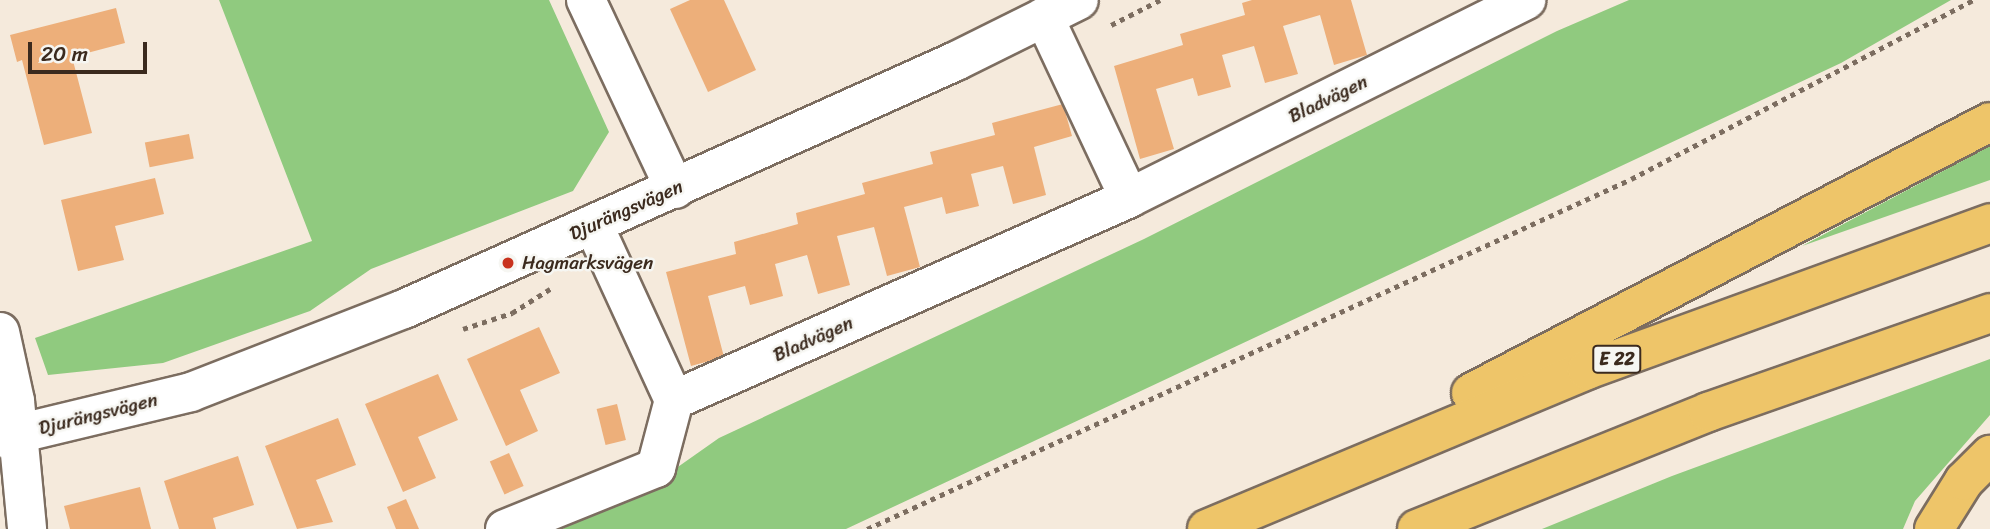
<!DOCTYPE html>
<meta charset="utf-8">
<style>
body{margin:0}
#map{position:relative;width:1990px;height:529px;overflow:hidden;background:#f5eadc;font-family:Sriracha,sans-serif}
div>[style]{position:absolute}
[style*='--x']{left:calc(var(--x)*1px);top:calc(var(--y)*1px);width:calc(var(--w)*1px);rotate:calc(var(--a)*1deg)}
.green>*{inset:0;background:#90ca7f}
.building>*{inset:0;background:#edaf7a;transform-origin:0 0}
.path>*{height:4.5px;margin-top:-2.25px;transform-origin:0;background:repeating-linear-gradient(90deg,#7c6d60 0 5px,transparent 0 10px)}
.roads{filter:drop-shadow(2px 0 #7c6d60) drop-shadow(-2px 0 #7c6d60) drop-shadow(0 2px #7c6d60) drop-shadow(0 -2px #7c6d60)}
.minor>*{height:38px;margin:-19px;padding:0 19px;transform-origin:19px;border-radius:19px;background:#fff}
.highway>*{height:38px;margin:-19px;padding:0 19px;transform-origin:19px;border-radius:19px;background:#eec569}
.dots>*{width:19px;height:19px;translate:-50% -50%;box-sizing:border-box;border:4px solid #f6f6f2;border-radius:50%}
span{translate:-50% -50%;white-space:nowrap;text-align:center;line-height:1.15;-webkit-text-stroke:5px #f6f6f2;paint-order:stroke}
.shield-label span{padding:2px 5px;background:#f6f6f2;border:2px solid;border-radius:5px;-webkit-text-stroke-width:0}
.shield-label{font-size:18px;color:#3b2a1e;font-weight:700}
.street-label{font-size:19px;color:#3b2a1e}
.poi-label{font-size:19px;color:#3b2a1e}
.left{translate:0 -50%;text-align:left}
.scale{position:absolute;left:28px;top:42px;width:119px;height:32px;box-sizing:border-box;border:4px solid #3b2a1e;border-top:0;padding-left:9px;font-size:21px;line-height:24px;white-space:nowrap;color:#3b2a1e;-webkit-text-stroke:5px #f6f6f2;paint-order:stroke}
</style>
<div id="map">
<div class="green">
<i style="clip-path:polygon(219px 0,549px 0,609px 132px,573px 191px,371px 269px,310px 311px,163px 363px,48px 375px,35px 338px,312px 241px)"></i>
<i style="clip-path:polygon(1629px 0,1951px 0,1841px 63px,846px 529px,562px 529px,648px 488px,719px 438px,1144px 239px,1557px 31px)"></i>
<i style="clip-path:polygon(1990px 146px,1990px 180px,1802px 246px)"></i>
<i style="clip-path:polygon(1990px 359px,1990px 415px,1915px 501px,1903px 529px,1542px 529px,1672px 476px)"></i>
</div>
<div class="building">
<i style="clip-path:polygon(690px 0,724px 0,756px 70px,708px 92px,670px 9px)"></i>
<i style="clip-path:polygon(1252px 0,1351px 0,1367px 55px,1334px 65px,1320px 15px,1283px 26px,1298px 74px,1265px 83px,1254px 46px,1222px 55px,1231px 87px,1198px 96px,1193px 78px,1156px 89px,1174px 149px,1140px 159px,1114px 66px,1183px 45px,1180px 34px,1245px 15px,1242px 3px)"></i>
<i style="clip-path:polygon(116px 8px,125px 43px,72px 57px,92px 133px,44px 145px,22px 60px,17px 62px,10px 35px)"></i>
<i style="clip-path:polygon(1063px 104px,1072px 136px,1034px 147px,1046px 195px,1013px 204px,1003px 166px,971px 174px,979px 206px,946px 214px,942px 197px,904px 207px,920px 267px,887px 276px,874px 227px,837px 236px,850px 285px,818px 294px,807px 255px,775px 264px,783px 296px,750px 305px,745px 286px,708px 296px,724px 357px,691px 366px,666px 272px,736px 254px,734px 242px,798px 224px,796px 213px,865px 194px,862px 183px,933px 164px,930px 152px,995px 135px,992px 123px)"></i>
<i style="left:189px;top:134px;width:25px;height:45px;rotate:79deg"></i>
<i style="clip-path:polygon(155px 178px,164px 214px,115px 226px,124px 260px,78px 271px,61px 200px)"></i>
<i style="clip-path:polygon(539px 327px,560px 373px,520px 390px,538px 431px,506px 446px,467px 359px)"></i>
<i style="clip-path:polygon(438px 374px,458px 420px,418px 437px,436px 478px,403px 492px,365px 404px)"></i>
<i style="left:617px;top:404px;width:37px;height:21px;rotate:76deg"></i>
<i style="clip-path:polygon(338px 418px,356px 465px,316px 480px,333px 522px,297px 529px,265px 446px)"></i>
<i style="left:509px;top:453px;width:36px;height:21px;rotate:66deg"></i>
<i style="clip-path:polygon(238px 456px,254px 505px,213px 518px,216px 529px,179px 529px,164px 481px)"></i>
<i style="clip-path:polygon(140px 487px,151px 529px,70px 529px,64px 506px)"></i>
<i style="clip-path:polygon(406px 499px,419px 529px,396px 529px,387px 507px)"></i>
</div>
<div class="path">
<i style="--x:1111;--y:25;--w:55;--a:-27"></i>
<i style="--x:463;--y:329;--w:52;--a:-18.1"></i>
<i style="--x:512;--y:313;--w:45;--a:-32.3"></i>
<i style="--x:867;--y:529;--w:840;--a:-24.61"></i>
<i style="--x:1631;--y:179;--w:386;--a:-27.6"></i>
</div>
<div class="roads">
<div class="minor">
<i style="--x:586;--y:0;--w:209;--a:64.8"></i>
<i style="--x:1044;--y:17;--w:200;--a:64.8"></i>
<i style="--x:593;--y:224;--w:194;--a:65.3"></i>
<i style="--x:674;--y:400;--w:498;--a:-23.9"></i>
<i style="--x:1129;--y:198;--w:444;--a:-26.5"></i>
<i style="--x:0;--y:332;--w:71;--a:77.7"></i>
<i style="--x:15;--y:401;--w:129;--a:84.6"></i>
<i style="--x:0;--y:438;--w:196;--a:-13.5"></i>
<i style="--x:191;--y:392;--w:229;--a:-21.3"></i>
<i style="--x:404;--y:309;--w:605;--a:-24.19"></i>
<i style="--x:956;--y:61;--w:137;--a:-26.4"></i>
<i style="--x:505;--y:529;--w:163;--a:-22"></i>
<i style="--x:656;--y:468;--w:70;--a:-75.2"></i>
</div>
<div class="highway">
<i style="--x:1471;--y:393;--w:585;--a:-27.57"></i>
<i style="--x:1207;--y:529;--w:412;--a:-22.7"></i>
<i style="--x:1587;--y:370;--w:429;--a:-20"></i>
<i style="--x:1417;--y:529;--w:314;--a:-21.9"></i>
<i style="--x:1708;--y:412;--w:299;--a:-19.3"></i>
<i style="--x:1934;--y:529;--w:57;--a:-58"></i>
<i style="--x:1964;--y:481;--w:37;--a:-45"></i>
</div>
</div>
<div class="dots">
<i style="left:508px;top:263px;background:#c8321e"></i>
</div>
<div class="shield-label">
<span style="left:1617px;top:359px">E 22</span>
</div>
<div class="street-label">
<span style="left:1328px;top:99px;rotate:-26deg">Bladvägen</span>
<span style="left:626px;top:210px;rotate:-24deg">Djurängsvägen</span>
<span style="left:813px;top:339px;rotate:-24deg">Bladvägen</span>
<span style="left:98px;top:414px;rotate:-14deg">Djurängsvägen</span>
</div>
<div class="poi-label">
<span class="left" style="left:522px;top:263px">Hagmarksvägen</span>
</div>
<div class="scale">20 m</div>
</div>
